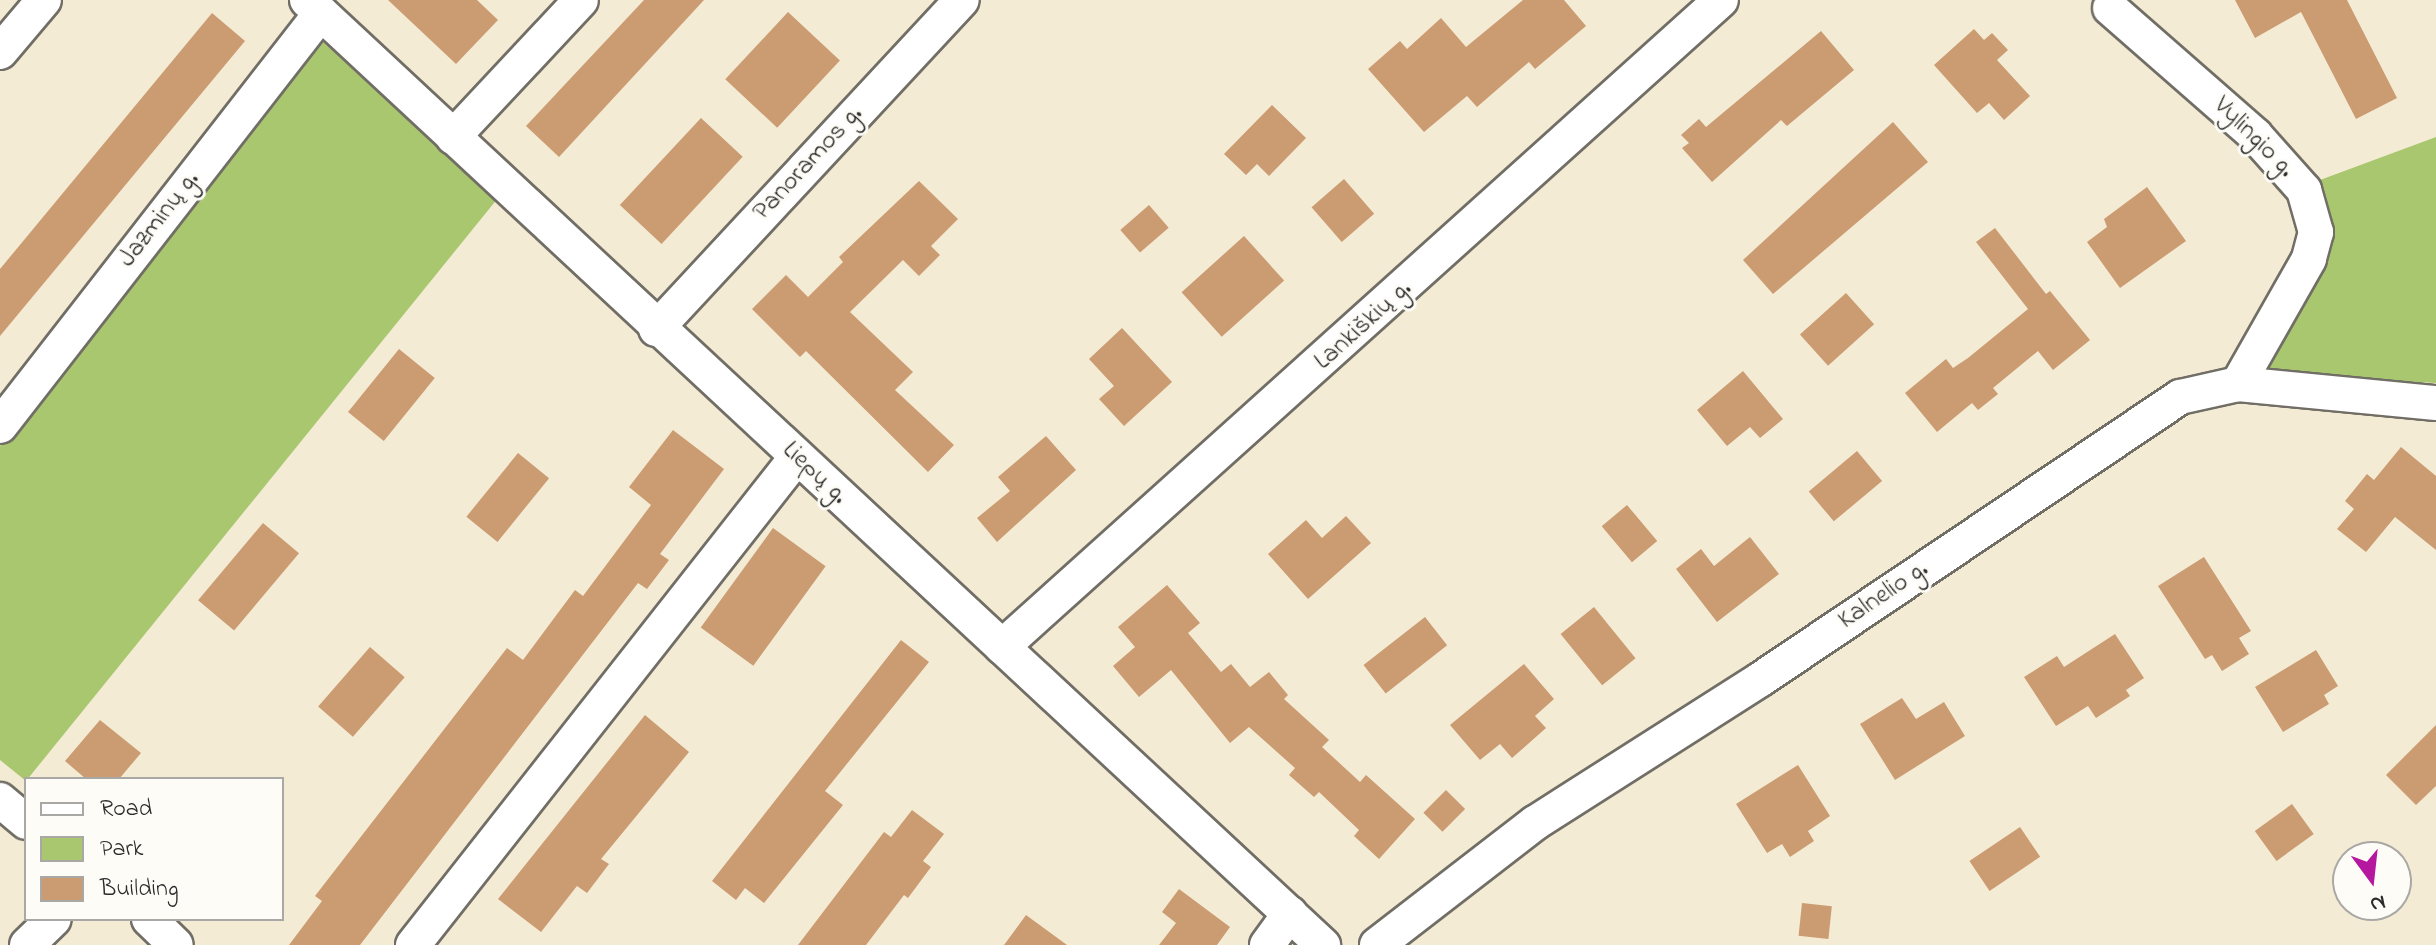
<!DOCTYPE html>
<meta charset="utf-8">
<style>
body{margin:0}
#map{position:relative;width:2436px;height:945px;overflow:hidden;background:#f4ebd5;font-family:"Indie Flower",sans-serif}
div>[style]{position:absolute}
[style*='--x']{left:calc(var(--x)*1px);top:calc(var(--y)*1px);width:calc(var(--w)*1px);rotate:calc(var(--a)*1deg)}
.green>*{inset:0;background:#a9c76f}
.building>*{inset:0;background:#cb9b72;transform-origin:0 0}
.roads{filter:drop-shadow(2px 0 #716e66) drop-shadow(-2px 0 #716e66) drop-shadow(0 2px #716e66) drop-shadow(0 -2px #716e66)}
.street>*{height:34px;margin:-17px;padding:0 17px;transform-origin:17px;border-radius:17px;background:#fff}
span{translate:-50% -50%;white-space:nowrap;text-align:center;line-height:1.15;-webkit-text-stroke:6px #fdfcf7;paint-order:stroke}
.street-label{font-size:26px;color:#2b2b2b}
.legend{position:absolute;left:24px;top:777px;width:260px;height:144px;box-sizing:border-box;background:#fdfcf7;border:2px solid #a9a8a5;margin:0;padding:10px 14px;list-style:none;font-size:24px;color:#2b2b2b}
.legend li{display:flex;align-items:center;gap:16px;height:40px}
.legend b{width:40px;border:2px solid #a9a8a5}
.north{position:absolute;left:2332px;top:841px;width:80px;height:80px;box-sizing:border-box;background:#fdfcf7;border:2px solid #a9a8a5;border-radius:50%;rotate:165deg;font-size:22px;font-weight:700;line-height:32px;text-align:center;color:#2b2b2b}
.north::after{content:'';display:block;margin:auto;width:28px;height:36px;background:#b5179e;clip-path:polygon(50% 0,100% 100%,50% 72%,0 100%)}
</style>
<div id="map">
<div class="green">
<i style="clip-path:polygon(323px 42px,498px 198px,26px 781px,0 760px,0 446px)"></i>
<i style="clip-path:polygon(2436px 137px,2436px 383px,2270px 374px,2258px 366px,2316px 285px,2333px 228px,2320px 180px)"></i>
</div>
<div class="building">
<i style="clip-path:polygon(388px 0,477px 0,498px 20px,456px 64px)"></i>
<i style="clip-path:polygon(644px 0,704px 0,559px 157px,526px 126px)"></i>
<i style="clip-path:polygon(1523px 0,1564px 0,1586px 26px,1535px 69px,1529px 62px,1477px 107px,1467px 96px,1424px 132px,1368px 69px,1400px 41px,1407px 49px,1441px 18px,1466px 47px)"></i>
<i style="clip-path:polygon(2235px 0,2347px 0,2397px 98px,2356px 119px,2301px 12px,2255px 38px)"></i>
<i style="left:788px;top:12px;width:71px;height:92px;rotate:43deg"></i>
<i style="clip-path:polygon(212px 13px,245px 41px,0 336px,0 269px)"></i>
<i style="clip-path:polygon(1974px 29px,1984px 40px,1992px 33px,2008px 50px,1997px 60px,2030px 96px,2004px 120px,1989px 103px,1977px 113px,1934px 65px)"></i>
<i style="clip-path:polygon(1821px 31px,1854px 70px,1787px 126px,1781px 120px,1712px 182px,1682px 148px,1689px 143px,1681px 135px,1699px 119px,1706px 127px)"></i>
<i style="clip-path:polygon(1272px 105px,1306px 138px,1269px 176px,1257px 164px,1246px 175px,1224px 154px)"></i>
<i style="left:701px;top:118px;width:57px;height:119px;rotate:43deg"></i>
<i style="clip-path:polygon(1893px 122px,1928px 162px,1773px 294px,1743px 260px)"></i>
<i style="left:1344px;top:179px;width:46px;height:43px;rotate:49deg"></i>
<i style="clip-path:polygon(919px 181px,958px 219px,931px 246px,940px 255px,919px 276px,903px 260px,850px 312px,913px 372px,895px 390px,954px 445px,928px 472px,806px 351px,800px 357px,752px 309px,786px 275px,808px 297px,843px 262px,839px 257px)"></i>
<i style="clip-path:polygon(2147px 187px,2186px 241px,2120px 288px,2087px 242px,2107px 227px,2104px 219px)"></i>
<i style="left:1149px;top:205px;width:30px;height:38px;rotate:49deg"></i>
<i style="clip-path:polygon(1995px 228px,2046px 294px,2050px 291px,2090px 340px,2053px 370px,2038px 351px,1993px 388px,1998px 394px,1978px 410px,1972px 403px,1937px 432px,1905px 393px,1946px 359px,1953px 368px,1968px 358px,2028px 309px,1976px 242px)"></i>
<i style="left:1244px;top:236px;width:60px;height:84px;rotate:48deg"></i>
<i style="left:1846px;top:293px;width:42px;height:62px;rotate:48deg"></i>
<i style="clip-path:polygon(1122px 328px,1172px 382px,1124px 426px,1099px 399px,1114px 386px,1089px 359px)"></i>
<i style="left:399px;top:349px;width:46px;height:81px;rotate:39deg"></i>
<i style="clip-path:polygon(1743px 371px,1783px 419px,1760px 438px,1750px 427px,1727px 446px,1697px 410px)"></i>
<i style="clip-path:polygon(673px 430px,724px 469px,660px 554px,669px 560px,647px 589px,638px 583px,360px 945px,289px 945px,322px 901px,315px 896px,507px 648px,523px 660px,575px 590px,583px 596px,651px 505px,629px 487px)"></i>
<i style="clip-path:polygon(1046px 436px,1076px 470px,997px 542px,977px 518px,1010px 491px,998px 477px)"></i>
<i style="clip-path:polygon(2401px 447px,2436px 476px,2436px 550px,2395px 517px,2366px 552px,2337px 529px,2354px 509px,2345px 501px,2367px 474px,2374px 480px)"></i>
<i style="left:1857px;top:451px;width:39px;height:63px;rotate:50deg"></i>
<i style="left:518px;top:453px;width:40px;height:82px;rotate:39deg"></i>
<i style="left:1627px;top:505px;width:47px;height:33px;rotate:50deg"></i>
<i style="clip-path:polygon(1346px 516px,1371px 543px,1308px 599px,1268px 554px,1306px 520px,1322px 538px)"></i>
<i style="left:263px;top:523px;width:47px;height:101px;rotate:40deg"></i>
<i style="left:773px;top:528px;width:65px;height:123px;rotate:36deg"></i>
<i style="clip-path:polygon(1750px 537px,1779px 574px,1717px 622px,1676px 569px,1701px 549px,1714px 566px)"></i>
<i style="clip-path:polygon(2204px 557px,2251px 631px,2239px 638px,2249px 654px,2222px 671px,2212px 655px,2205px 659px,2158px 586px)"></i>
<i style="clip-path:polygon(1167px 585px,1200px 623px,1188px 633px,1221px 672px,1231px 664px,1250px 687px,1269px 672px,1288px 695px,1284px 699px,1329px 740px,1322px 747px,1360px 782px,1366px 775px,1415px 819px,1379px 859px,1354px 836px,1359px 830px,1319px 792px,1314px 797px,1289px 775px,1295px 768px,1249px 727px,1230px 743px,1171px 670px,1139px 697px,1113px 666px,1135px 647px,1118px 627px)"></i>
<i style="left:1594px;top:607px;width:66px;height:43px;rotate:51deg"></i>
<i style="left:1425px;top:617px;width:36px;height:78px;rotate:52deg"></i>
<i style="clip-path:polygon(2115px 634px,2144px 678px,2126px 690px,2130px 696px,2096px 718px,2088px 706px,2056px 726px,2024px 677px,2057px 656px,2064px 667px)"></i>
<i style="clip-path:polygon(901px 640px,929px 662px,825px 791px,843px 805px,764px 903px,745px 888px,736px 900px,712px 881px)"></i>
<i style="left:370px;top:647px;width:46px;height:79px;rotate:41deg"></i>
<i style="clip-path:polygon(2316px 650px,2338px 686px,2324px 695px,2329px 704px,2283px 732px,2255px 687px)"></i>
<i style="clip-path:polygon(1524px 664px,1554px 699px,1535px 716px,1546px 728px,1512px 758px,1500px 744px,1480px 760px,1450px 725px)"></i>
<i style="clip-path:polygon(1902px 698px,1916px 719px,1944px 702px,1965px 736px,1895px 780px,1860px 724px)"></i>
<i style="clip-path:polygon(645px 715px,689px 752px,601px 859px,609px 864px,587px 893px,577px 886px,541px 932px,498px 899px)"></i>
<i style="clip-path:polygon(100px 720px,141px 753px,119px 779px,86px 779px,65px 761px)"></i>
<i style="clip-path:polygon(2436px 725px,2436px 786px,2416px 805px,2386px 775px)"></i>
<i style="clip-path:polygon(1798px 765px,1830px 816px,1808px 831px,1814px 841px,1790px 857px,1782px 844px,1767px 853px,1736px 804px)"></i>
<i style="left:1446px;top:790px;width:27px;height:32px;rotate:45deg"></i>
<i style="left:2292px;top:804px;width:37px;height:46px;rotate:54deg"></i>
<i style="clip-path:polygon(912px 810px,944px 834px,923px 861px,931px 867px,908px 898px,904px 895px,866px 945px,798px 945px,884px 832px,891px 837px)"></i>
<i style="left:2020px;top:827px;width:36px;height:61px;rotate:56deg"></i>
<i style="clip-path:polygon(1179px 889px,1230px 927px,1217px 945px,1159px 945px,1176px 923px,1162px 912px)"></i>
<i style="left:1802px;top:903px;width:30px;height:33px;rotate:6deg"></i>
<i style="clip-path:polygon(1026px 915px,1067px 945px,1004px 945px)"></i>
</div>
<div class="roads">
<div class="street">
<i style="--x:307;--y:0;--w:1388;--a:42.93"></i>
<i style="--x:2110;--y:8;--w:193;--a:41.2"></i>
<i style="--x:2255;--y:135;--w:74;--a:48.3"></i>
<i style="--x:2304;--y:190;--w:44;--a:74.1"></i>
<i style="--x:2316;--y:232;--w:28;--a:105"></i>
<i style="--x:2309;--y:259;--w:144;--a:119.6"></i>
<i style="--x:0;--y:52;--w:68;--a:-49.8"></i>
<i style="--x:453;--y:137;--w:187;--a:-46.9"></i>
<i style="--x:656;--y:329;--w:449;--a:-47.1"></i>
<i style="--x:0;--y:426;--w:523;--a:-52.14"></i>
<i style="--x:1002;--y:647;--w:967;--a:-41.98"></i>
<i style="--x:0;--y:800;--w:34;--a:40"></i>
<i style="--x:149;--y:919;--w:37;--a:44"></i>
<i style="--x:27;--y:945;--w:37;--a:-44"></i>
<i style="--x:413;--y:945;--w:620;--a:-51.82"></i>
<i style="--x:1267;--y:945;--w:39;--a:-54"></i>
<i style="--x:1377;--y:945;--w:200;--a:-37.7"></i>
<i style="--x:1535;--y:823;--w:268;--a:-32.5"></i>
<i style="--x:1761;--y:679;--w:505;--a:-33.94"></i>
<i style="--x:2180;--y:397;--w:59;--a:-12.6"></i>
<i style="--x:2238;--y:384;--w:199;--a:5.5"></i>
</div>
</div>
<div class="street-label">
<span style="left:2253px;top:138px;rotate:45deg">Vylingio g.</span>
<span style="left:809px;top:164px;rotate:-47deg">Panoramos g.</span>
<span style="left:160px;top:220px;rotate:-52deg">Jazminų g.</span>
<span style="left:1364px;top:326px;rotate:-42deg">Lankiškių g.</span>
<span style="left:814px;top:474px;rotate:43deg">Liepų g.</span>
<span style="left:1884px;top:596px;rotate:-34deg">Kalnelio g.</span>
</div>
<ul class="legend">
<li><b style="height:10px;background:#fff"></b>Road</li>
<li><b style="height:22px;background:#a9c76f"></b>Park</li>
<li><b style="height:22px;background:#cb9b72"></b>Building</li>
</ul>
<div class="north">N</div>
</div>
